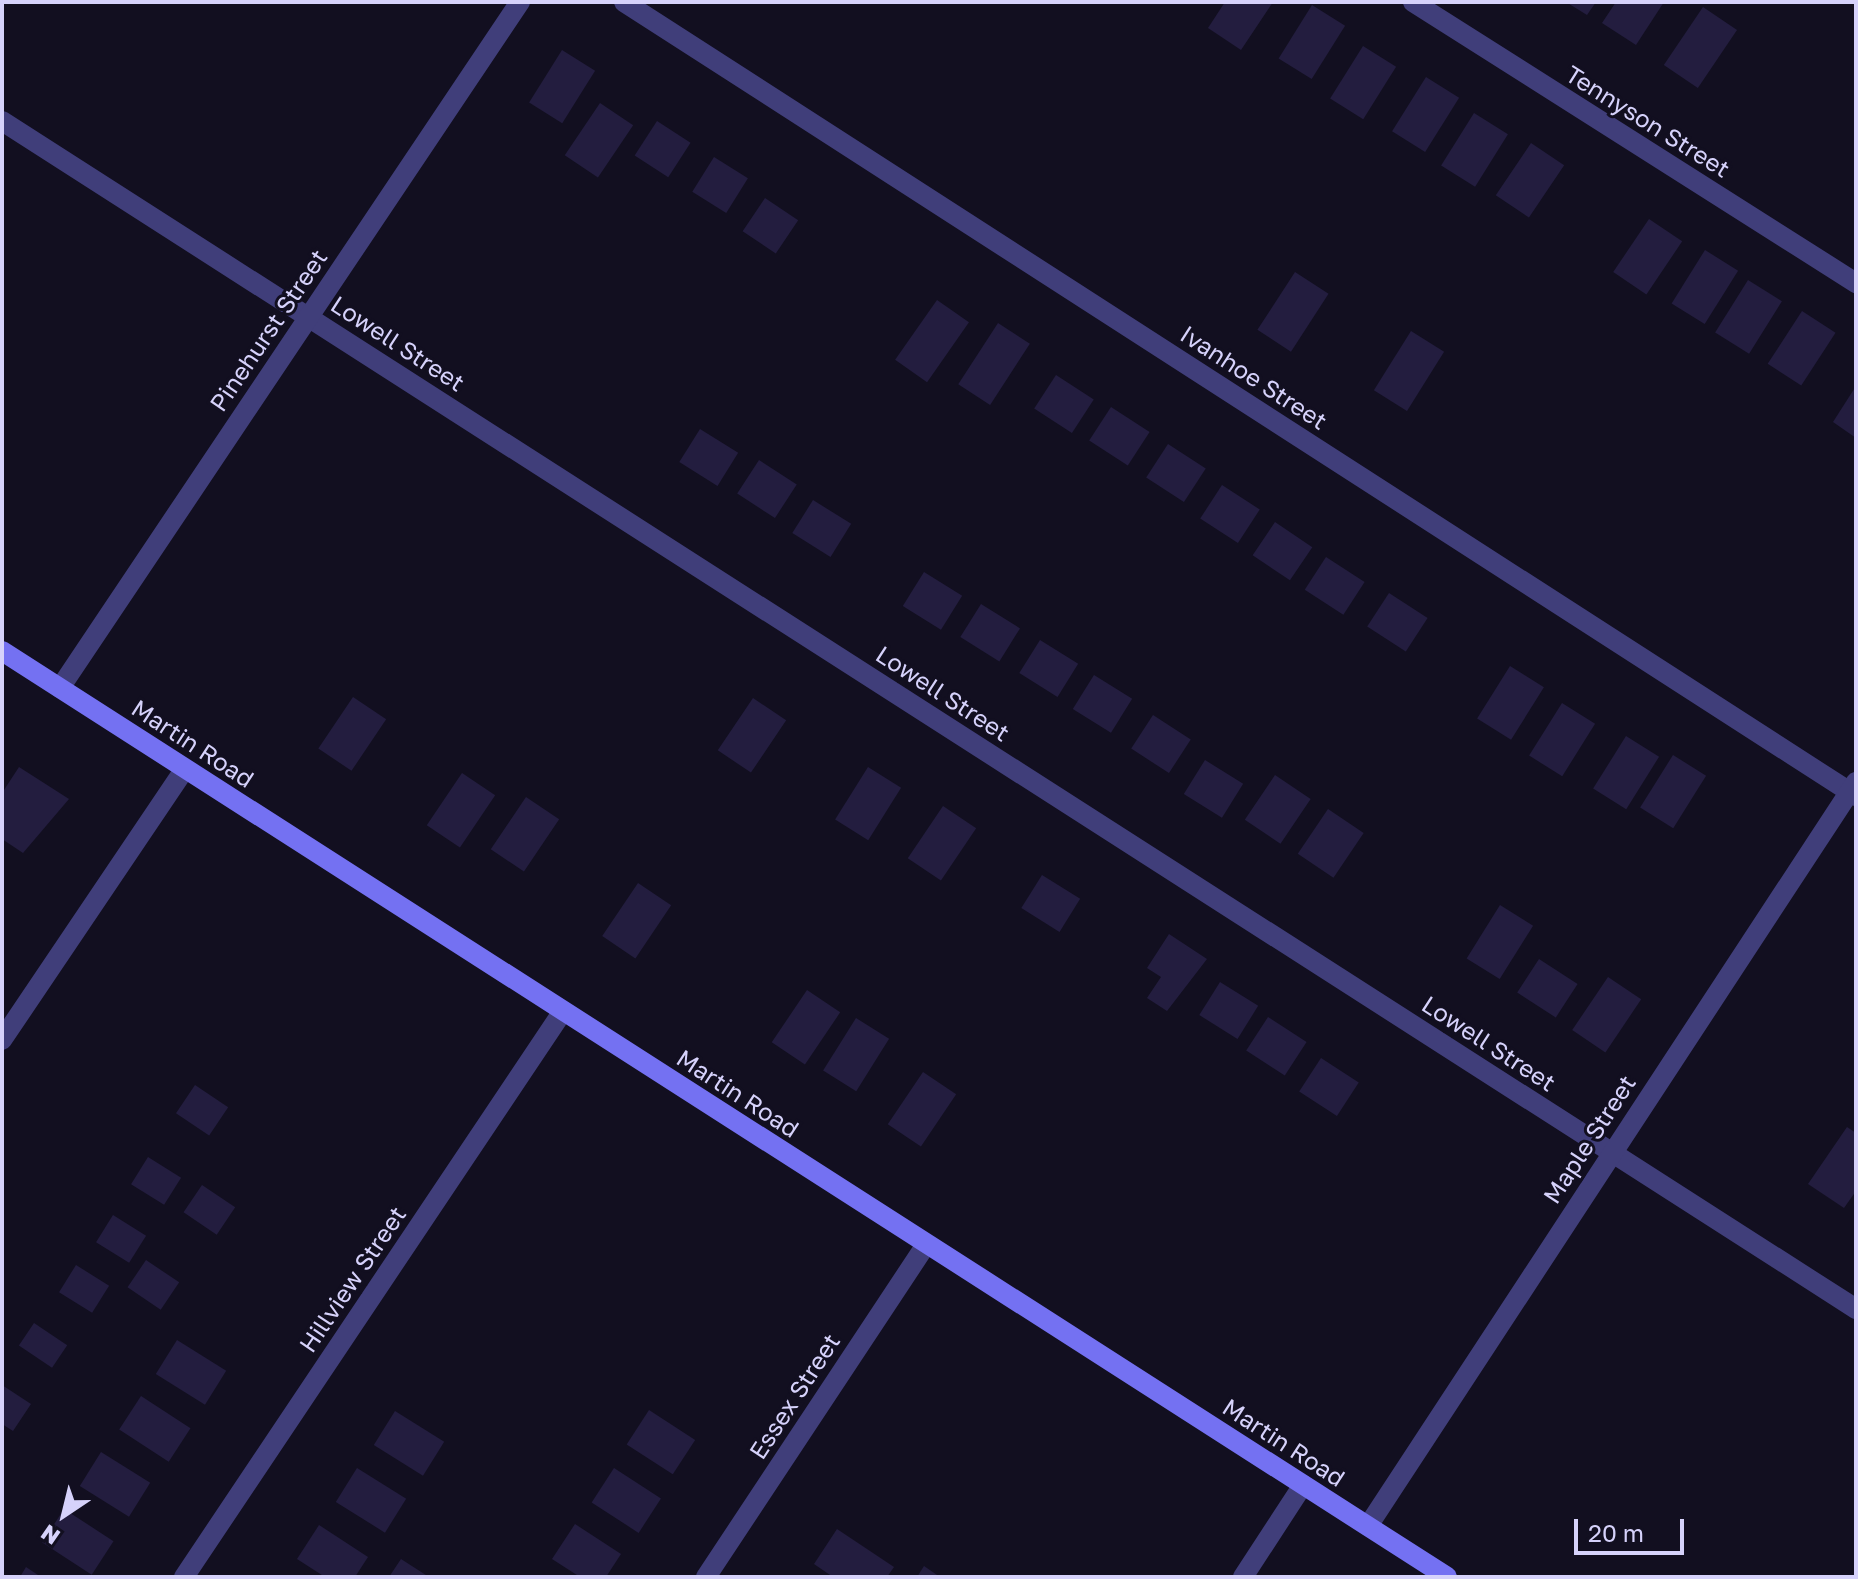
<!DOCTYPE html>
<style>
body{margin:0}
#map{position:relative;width:1858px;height:1579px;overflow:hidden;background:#120f20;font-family:"Golos Text",sans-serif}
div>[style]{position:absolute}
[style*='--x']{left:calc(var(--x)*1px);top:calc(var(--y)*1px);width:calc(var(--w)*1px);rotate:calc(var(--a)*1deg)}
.building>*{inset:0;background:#231d3f;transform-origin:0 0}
.street>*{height:20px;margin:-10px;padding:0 10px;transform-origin:10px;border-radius:10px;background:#403e7a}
.secondary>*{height:20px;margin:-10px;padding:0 10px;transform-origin:10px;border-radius:10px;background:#7471f2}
span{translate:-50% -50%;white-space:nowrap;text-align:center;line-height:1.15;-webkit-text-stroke:6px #120f20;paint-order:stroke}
.street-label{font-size:24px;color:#d6d2fb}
.frame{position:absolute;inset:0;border:4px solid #d6d2fb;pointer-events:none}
.north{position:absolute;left:24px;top:1475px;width:80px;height:80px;-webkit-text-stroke:6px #120f20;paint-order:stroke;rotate:215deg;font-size:22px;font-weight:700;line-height:32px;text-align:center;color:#d6d2fb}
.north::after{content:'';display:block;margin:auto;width:28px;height:36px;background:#d6d2fb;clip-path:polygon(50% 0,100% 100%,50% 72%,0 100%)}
.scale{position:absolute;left:1574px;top:1519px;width:110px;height:36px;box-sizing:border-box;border:4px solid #d6d2fb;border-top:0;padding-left:10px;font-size:24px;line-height:28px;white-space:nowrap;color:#d6d2fb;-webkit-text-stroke:6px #120f20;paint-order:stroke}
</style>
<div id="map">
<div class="building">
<i style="clip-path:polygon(1225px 2px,1273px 2px,1241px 50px,1208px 28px)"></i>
<i style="clip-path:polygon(1566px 2px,1596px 2px,1587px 15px)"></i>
<i style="clip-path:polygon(1616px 2px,1664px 2px,1636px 45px,1602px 23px)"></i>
<i style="left:1312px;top:5px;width:39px;height:63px;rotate:32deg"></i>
<i style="left:1703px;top:7px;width:41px;height:70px;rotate:34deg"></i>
<i style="left:1363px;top:46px;width:39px;height:62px;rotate:32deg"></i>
<i style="left:562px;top:50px;width:39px;height:62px;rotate:32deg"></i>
<i style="left:1426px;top:77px;width:39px;height:64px;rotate:32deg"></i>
<i style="left:600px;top:103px;width:40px;height:63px;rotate:34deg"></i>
<i style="left:1474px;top:113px;width:40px;height:62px;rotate:32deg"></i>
<i style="left:657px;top:121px;width:40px;height:41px;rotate:33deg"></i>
<i style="left:1531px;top:143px;width:40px;height:63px;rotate:34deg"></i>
<i style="left:714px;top:157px;width:40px;height:41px;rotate:32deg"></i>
<i style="left:765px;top:198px;width:40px;height:40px;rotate:34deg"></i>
<i style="left:1649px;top:219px;width:40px;height:64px;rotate:34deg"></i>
<i style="left:1705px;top:250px;width:39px;height:63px;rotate:32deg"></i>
<i style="left:1295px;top:272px;width:40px;height:69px;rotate:33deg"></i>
<i style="left:1748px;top:280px;width:40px;height:62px;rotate:32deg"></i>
<i style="left:937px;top:300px;width:39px;height:73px;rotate:35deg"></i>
<i style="left:1802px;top:311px;width:40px;height:63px;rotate:33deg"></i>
<i style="left:998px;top:323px;width:38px;height:73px;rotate:33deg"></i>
<i style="left:1411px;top:331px;width:39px;height:70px;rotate:32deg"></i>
<i style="left:1056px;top:375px;width:45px;height:40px;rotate:33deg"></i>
<i style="clip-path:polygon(1856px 386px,1856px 438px,1833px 422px)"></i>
<i style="left:1111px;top:407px;width:46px;height:40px;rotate:33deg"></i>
<i style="left:700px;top:429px;width:45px;height:39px;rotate:32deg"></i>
<i style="left:1168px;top:444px;width:45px;height:40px;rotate:33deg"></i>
<i style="left:759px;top:460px;width:45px;height:40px;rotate:33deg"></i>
<i style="left:1222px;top:485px;width:45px;height:40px;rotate:33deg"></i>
<i style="left:813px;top:500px;width:45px;height:39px;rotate:32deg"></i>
<i style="left:1275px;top:522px;width:45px;height:40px;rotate:34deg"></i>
<i style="left:1326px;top:557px;width:46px;height:39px;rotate:33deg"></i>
<i style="left:924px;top:572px;width:45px;height:40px;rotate:32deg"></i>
<i style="left:1389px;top:593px;width:46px;height:40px;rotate:33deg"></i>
<i style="left:981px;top:604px;width:46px;height:39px;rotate:32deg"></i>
<i style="left:1040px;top:640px;width:45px;height:39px;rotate:32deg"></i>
<i style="left:1510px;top:666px;width:40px;height:62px;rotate:32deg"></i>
<i style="left:1094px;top:675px;width:45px;height:40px;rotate:32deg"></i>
<i style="left:353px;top:697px;width:40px;height:62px;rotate:34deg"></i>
<i style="left:753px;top:698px;width:40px;height:63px;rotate:34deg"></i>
<i style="left:1562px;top:703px;width:39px;height:62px;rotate:32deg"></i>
<i style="left:1153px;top:715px;width:45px;height:40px;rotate:33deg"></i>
<i style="left:1626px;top:736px;width:39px;height:62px;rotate:32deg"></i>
<i style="left:1673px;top:755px;width:39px;height:62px;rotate:32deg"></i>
<i style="left:1205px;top:760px;width:45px;height:40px;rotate:32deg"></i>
<i style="clip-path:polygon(19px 767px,69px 799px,23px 853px,2px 839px,2px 793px)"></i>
<i style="left:868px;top:767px;width:39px;height:62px;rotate:32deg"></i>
<i style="left:462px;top:773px;width:40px;height:63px;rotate:34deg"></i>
<i style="left:1275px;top:775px;width:43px;height:54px;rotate:34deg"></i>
<i style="left:526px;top:797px;width:40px;height:63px;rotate:34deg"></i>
<i style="left:943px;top:806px;width:40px;height:63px;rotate:34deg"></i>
<i style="left:1328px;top:809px;width:43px;height:54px;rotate:34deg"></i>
<i style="left:1042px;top:875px;width:45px;height:39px;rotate:32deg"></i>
<i style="left:638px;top:883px;width:40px;height:64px;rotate:34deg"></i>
<i style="left:1500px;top:905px;width:39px;height:63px;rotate:32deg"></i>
<i style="clip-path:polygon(1169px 934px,1207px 959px,1167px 1011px,1147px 998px,1161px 977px,1147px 968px)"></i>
<i style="left:1539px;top:959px;width:46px;height:40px;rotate:33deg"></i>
<i style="left:1608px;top:977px;width:40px;height:64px;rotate:34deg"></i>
<i style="left:1220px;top:982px;width:45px;height:39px;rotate:32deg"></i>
<i style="left:807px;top:990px;width:40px;height:63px;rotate:34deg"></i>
<i style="left:1268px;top:1017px;width:46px;height:40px;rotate:33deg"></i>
<i style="left:856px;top:1018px;width:39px;height:62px;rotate:32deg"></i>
<i style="left:1321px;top:1058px;width:45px;height:40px;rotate:33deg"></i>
<i style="left:923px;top:1072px;width:40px;height:63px;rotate:34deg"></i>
<i style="left:195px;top:1085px;width:40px;height:34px;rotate:34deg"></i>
<i style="clip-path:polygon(1847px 1127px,1856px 1133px,1856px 1191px,1844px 1208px,1808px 1184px)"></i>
<i style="left:148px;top:1157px;width:39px;height:32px;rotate:32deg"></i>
<i style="left:202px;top:1185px;width:40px;height:33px;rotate:34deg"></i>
<i style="left:113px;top:1215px;width:39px;height:32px;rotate:32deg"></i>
<i style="left:146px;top:1260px;width:40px;height:33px;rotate:34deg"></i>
<i style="left:76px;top:1265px;width:39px;height:32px;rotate:32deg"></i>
<i style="left:34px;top:1323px;width:40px;height:27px;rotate:34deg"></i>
<i style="left:177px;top:1340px;width:58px;height:40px;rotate:32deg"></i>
<i style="clip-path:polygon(2px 1385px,31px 1404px,13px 1431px,2px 1424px)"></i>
<i style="left:141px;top:1396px;width:59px;height:40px;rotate:33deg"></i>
<i style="left:649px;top:1410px;width:55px;height:41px;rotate:33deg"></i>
<i style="left:395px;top:1411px;width:58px;height:40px;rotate:32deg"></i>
<i style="left:101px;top:1452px;width:58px;height:40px;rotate:32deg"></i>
<i style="left:357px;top:1468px;width:58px;height:40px;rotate:32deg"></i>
<i style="left:614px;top:1468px;width:56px;height:41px;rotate:33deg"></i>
<i style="left:64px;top:1509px;width:59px;height:40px;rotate:33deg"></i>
<i style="clip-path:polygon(575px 1524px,621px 1554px,606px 1577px,580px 1577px,552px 1559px)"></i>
<i style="clip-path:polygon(319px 1525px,368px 1557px,355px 1577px,325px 1577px,297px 1559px)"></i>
<i style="clip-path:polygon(837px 1529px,894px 1567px,887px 1577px,833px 1577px,814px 1564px)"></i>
<i style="clip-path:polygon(401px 1559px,429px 1577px,389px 1577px)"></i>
<i style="clip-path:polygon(924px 1566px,940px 1577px,917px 1577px)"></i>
<i style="clip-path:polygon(26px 1567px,41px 1577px,20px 1577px)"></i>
</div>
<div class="street">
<i style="--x:624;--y:2;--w:1466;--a:32.8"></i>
<i style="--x:1413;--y:2;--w:525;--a:32.39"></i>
<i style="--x:2;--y:121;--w:2202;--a:32.65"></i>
<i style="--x:60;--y:688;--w:826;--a:-56.16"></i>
<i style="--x:2;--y:1040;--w:327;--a:-56"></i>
<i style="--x:1368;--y:1526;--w:890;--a:-56.74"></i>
<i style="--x:184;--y:1577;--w:681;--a:-56.19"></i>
<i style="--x:706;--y:1577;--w:399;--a:-56.5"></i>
<i style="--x:1243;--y:1577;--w:110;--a:-56.9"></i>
</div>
<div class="secondary">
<i style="--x:2;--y:651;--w:1716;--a:32.65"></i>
</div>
<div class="street-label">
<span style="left:1648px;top:121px;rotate:32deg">Tennyson Street</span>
<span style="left:268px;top:330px;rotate:-56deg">Pinehurst Street</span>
<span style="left:398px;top:343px;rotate:33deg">Lowell Street</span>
<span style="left:1254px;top:377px;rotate:33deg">Ivanhoe Street</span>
<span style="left:943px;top:693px;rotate:33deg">Lowell Street</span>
<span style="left:193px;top:743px;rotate:33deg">Martin Road</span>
<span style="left:1489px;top:1043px;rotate:33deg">Lowell Street</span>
<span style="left:738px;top:1093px;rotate:33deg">Martin Road</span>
<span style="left:1589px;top:1139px;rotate:-57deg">Maple Street</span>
<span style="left:352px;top:1279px;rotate:-56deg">Hillview Street</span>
<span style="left:794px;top:1396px;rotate:-57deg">Essex Street</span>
<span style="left:1284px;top:1442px;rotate:33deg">Martin Road</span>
</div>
<div class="frame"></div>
<div class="north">N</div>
<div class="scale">20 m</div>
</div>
